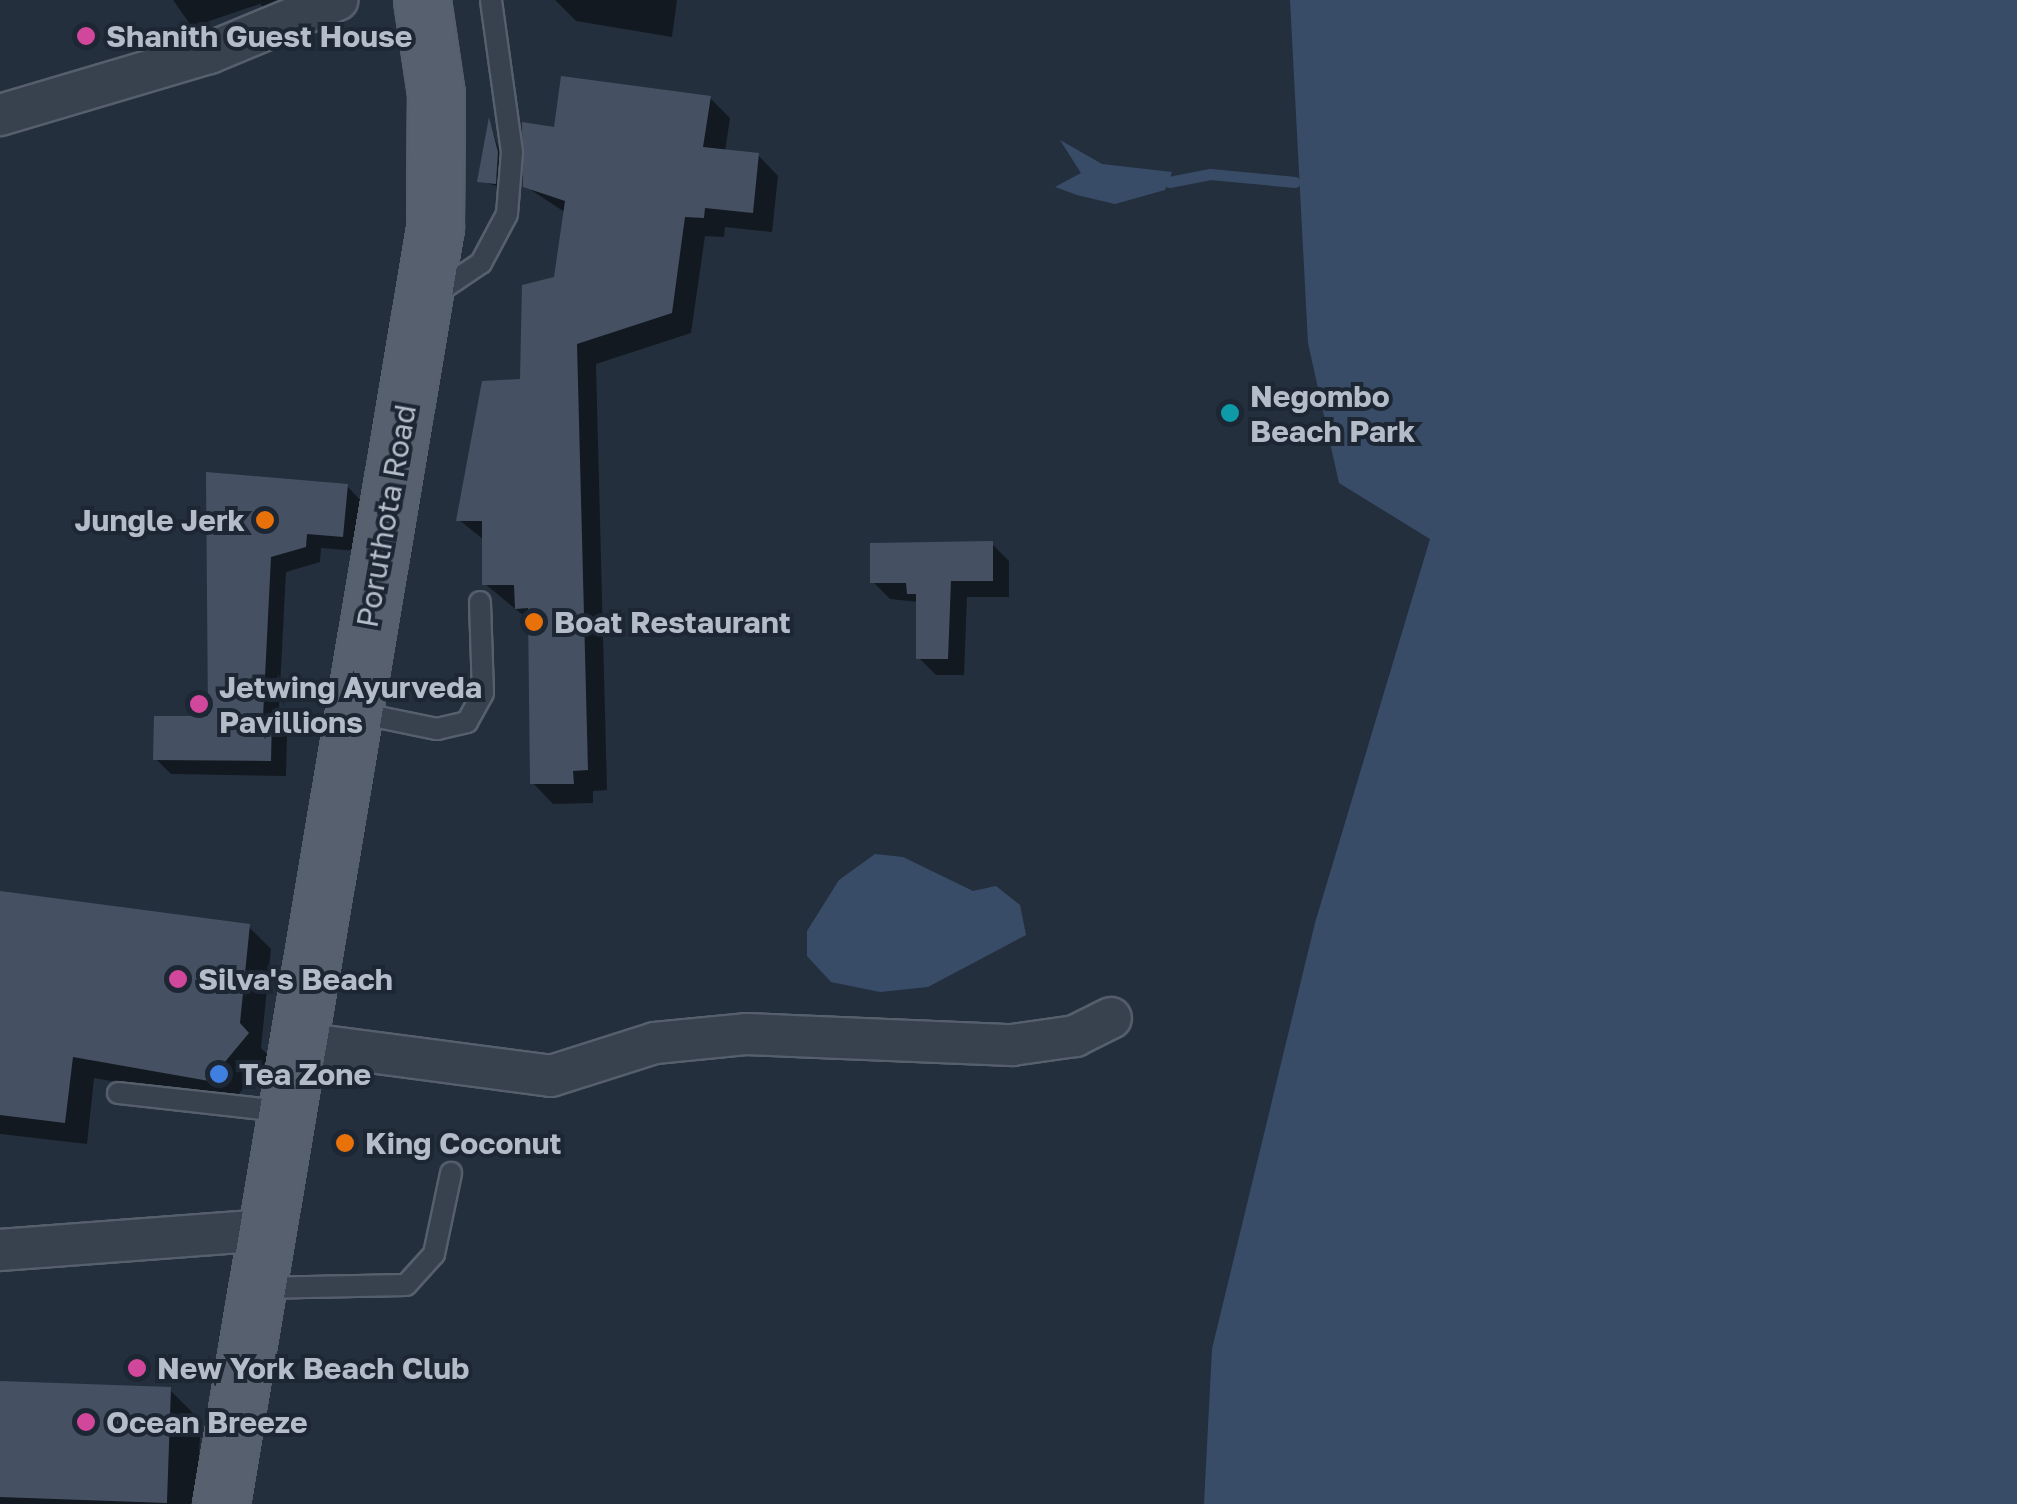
<!DOCTYPE html>
<style>
body{margin:0}
#map{position:relative;width:2017px;height:1504px;overflow:hidden;background:#242f3e;font-family:"Golos Text",sans-serif}
div>[style]{position:absolute}
[style*='--x']{left:calc(var(--x)*1px);top:calc(var(--y)*1px);width:calc(var(--w)*1px);rotate:calc(var(--a)*1deg)}
.water>*{inset:0;background:#394c67}
.shadow>*{inset:0;background:#0007}
.stream>*{height:11px;margin:-5.5px;padding:0 5.5px;transform-origin:5.5px;border-radius:5.5px;background:#394c67}
.building>*{inset:0;background:#455162;transform-origin:0 0}
.roads{filter:drop-shadow(2px 0 #565f6c) drop-shadow(-2px 0 #565f6c) drop-shadow(0 2px #565f6c) drop-shadow(0 -2px #565f6c)}
.lane>*{height:20px;margin:-10px;padding:0 10px;transform-origin:10px;border-radius:10px;background:#38414e}
.street>*{height:40px;margin:-20px;padding:0 20px;transform-origin:20px;border-radius:20px;background:#38414e}
.primary>*{height:55px;margin:-27.5px;padding:0 27.5px;transform-origin:27.5px;border-radius:27.5px;background:#56606e}
.dots>*{width:28px;height:28px;translate:-50% -50%;box-sizing:border-box;border:5px solid #1d2633;border-radius:50%}
span{translate:-50% -50%;white-space:nowrap;text-align:center;line-height:1.15;-webkit-text-stroke:8px #1d2633;paint-order:stroke}
.poi-label{font-size:30px;color:#b4bcc9;font-weight:700}
.left{translate:0 -50%;text-align:left}
.right{translate:-100% -50%;text-align:right}
.street-label{font-size:30px;color:#b4bcc9}
</style>
<div id="map">
<div class="water">
<i style="clip-path:polygon(1290px 0,2017px 0,2017px 1504px,1204px 1504px,1212px 1349px,1315px 923px,1430px 539px,1339px 483px,1308px 343px)"></i>
<i style="clip-path:polygon(1060px 140px,1102px 164px,1172px 172px,1165px 190px,1115px 204px,1077px 195px,1055px 187px,1081px 173px)"></i>
<i style="clip-path:polygon(875px 854px,903px 857px,973px 891px,996px 886px,1020px 905px,1026px 935px,928px 987px,880px 992px,831px 982px,807px 956px,807px 931px,839px 880px)"></i>
</div>
<div class="shadow">
<i style="clip-path:polygon(173px 0,329px 0,277px 21px,260px 4px,192px 27px)"></i>
<i style="clip-path:polygon(555px 0,677px 0,672px 37px,576px 21px)"></i>
<i style="clip-path:polygon(710px 98px,730px 118px,725px 152px,758px 155px,778px 176px,772px 232px,725px 227px,724px 237px,705px 236px,691px 333px,596px 364px,607px 790px,593px 791px,593px 803px,553px 804px,533px 783px,530px 621px,485px 584px,484px 540px,459px 520px,523px 382px,556px 279px,566px 213px,525px 186px,556px 129px)"></i>
<i style="clip-path:polygon(490px 123px,502px 159px,500px 187px,480px 181px)"></i>
<i style="clip-path:polygon(208px 475px,347px 486px,362px 502px,358px 551px,321px 548px,320px 562px,286px 572px,278px 726px,287px 735px,286px 776px,171px 774px,156px 759px,210px 719px)"></i>
<i style="clip-path:polygon(992px 544px,1009px 561px,1009px 597px,967px 597px,964px 675px,936px 675px,919px 658px,918px 602px,890px 599px,873px 582px)"></i>
<i style="clip-path:polygon(0 894px,249px 927px,271px 949px,261px 1048px,270px 1057px,232px 1102px,94px 1078px,87px 1144px,0 1134px)"></i>
<i style="clip-path:polygon(170px 1390px,201px 1421px,196px 1504px,0 1504px,0 1398px)"></i>
</div>
<div class="stream">
<i style="--x:1169;--y:182;--w:42;--a:-11"></i>
<i style="--x:1210;--y:174;--w:85;--a:5.4"></i>
</div>
<div class="building">
<i style="clip-path:polygon(561px 76px,711px 96px,703px 147px,759px 153px,753px 213px,705px 208px,704px 218px,685px 217px,672px 313px,577px 344px,588px 770px,573px 771px,574px 784px,530px 784px,528px 608px,515px 609px,514px 585px,482px 585px,482px 521px,456px 521px,482px 381px,520px 379px,522px 285px,554px 277px,565px 201px,523px 187px,522px 122px,554px 127px)"></i>
<i style="clip-path:polygon(489px 117px,498px 152px,496px 184px,477px 182px)"></i>
<i style="clip-path:polygon(206px 472px,348px 484px,343px 537px,307px 534px,306px 547px,271px 557px,263px 717px,272px 717px,271px 761px,153px 760px,154px 716px,208px 716px)"></i>
<i style="clip-path:polygon(993px 541px,993px 581px,951px 581px,948px 659px,916px 659px,916px 594px,907px 594px,906px 583px,870px 583px,870px 543px)"></i>
<i style="clip-path:polygon(0 891px,250px 924px,240px 1023px,249px 1033px,209px 1081px,73px 1057px,65px 1123px,0 1115px)"></i>
<i style="left:171px;top:1387px;width:116px;height:171px;rotate:92deg"></i>
</div>
<div class="roads">
<div class="lane">
<i style="--x:432;--y:296;--w:59;--a:-34"></i>
<i style="--x:481;--y:263;--w:55;--a:-62"></i>
<i style="--x:507;--y:214;--w:62;--a:-85.4"></i>
<i style="--x:512;--y:152;--w:153;--a:-97.9"></i>
<i style="--x:354;--y:712;--w:85;--a:11.6"></i>
<i style="--x:437;--y:729;--w:31;--a:-13"></i>
<i style="--x:467;--y:722;--w:33;--a:-61"></i>
<i style="--x:483;--y:693;--w:91;--a:-91.9"></i>
<i style="--x:118;--y:1093;--w:165;--a:6.3"></i>
<i style="--x:258;--y:1288;--w:148;--a:-1.2"></i>
<i style="--x:406;--y:1285;--w:42;--a:-47.9"></i>
<i style="--x:434;--y:1254;--w:83;--a:-78.1"></i>
</div>
<div class="street">
<i style="--x:0;--y:115;--w:218;--a:-16.5"></i>
<i style="--x:209;--y:53;--w:139;--a:-22.5"></i>
<i style="--x:294;--y:1042;--w:259;--a:7.5"></i>
<i style="--x:551;--y:1076;--w:109;--a:-17.6"></i>
<i style="--x:655;--y:1043;--w:91;--a:-5.6"></i>
<i style="--x:746;--y:1034;--w:266;--a:2.4"></i>
<i style="--x:1012;--y:1045;--w:64;--a:-8.1"></i>
<i style="--x:1075;--y:1036;--w:40;--a:-26.6"></i>
<i style="--x:0;--y:1250;--w:267;--a:-4.3"></i>
</div>
<div class="primary">
<i style="--x:221;--y:1504;--w:1294;--a:-80.48"></i>
<i style="--x:435;--y:228;--w:134;--a:-89.6"></i>
<i style="--x:436;--y:94;--w:95;--a:-98.5"></i>
</div>
</div>
<div class="dots">
<i style="left:86px;top:36px;background:#d1479c"></i>
<i style="left:1230px;top:413px;background:#0f9aa8"></i>
<i style="left:265px;top:520px;background:#e8710a"></i>
<i style="left:534px;top:622px;background:#e8710a"></i>
<i style="left:199px;top:704px;background:#d1479c"></i>
<i style="left:178px;top:979px;background:#d1479c"></i>
<i style="left:219px;top:1074px;background:#3f7fe0"></i>
<i style="left:345px;top:1143px;background:#e8710a"></i>
<i style="left:137px;top:1368px;background:#d1479c"></i>
<i style="left:86px;top:1422px;background:#d1479c"></i>
</div>
<div class="poi-label">
<span class="left" style="left:106px;top:36px">Shanith Guest House</span>
<span class="left" style="left:1250px;top:413px">Negombo<br>Beach Park</span>
<span class="right" style="left:245px;top:520px">Jungle Jerk</span>
<span class="left" style="left:554px;top:622px">Boat Restaurant</span>
<span class="left" style="left:219px;top:704px">Jetwing Ayurveda<br>Pavillions</span>
<span class="left" style="left:198px;top:979px">Silva's Beach</span>
<span class="left" style="left:239px;top:1074px">Tea Zone</span>
<span class="left" style="left:365px;top:1143px">King Coconut</span>
<span class="left" style="left:157px;top:1368px">New York Beach Club</span>
<span class="left" style="left:106px;top:1422px">Ocean Breeze</span>
</div>
<div class="street-label">
<span style="left:386px;top:516px;rotate:-80deg">Poruthota Road</span>
</div>
</div>
